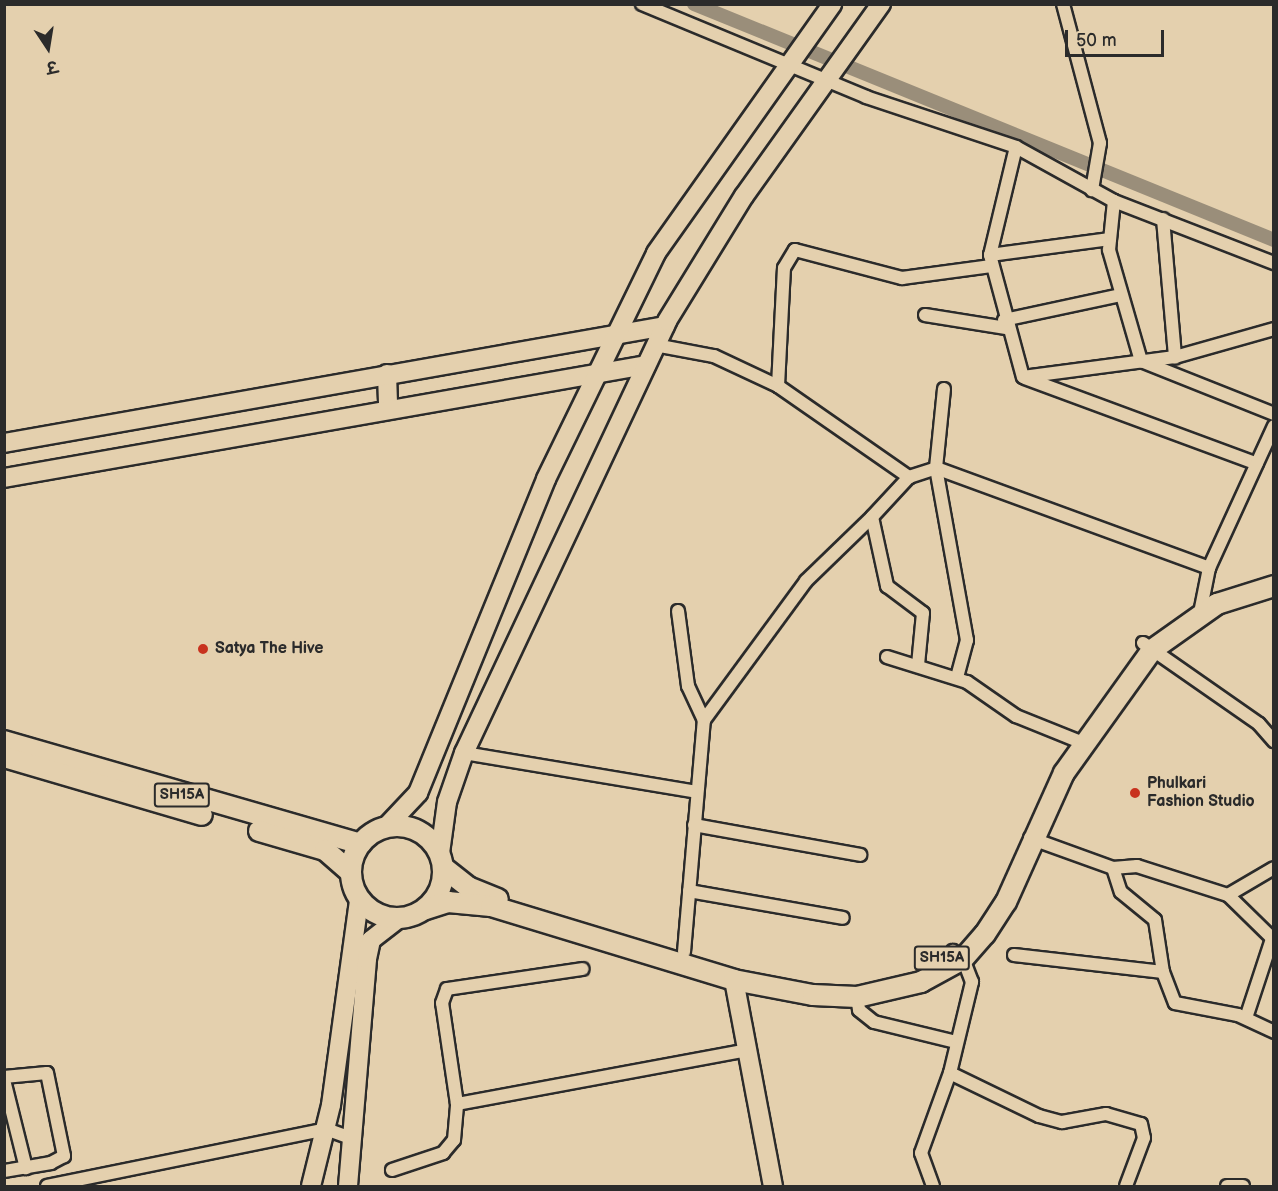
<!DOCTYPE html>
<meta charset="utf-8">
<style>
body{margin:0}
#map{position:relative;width:1278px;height:1191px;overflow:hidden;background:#e4d0ae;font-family:"Balsamiq Sans","Playpen Sans Deva",sans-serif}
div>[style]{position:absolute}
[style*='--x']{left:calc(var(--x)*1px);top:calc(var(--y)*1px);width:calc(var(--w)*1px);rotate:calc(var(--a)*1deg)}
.canal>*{height:14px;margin:-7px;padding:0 7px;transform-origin:7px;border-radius:7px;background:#9a8e7a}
.roads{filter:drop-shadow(2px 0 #2b2b2b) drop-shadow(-2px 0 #2b2b2b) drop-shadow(0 2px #2b2b2b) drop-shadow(0 -2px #2b2b2b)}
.street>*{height:12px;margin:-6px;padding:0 6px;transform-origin:6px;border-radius:6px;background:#e4d0ae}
.secondary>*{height:18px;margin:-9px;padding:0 9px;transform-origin:9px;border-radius:9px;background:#e4d0ae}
.primary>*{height:20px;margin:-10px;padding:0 10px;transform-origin:10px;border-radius:10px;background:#e4d0ae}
.primary>.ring{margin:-10px;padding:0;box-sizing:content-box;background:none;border:20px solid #e4d0ae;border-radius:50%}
.dots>*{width:16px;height:16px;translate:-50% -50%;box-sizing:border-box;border:3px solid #e4d0ae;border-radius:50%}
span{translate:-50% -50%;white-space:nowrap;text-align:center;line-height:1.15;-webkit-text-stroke:5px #e4d0ae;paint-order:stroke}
.shield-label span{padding:2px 4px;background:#e4d0ae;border:2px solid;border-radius:4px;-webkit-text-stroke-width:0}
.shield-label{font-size:15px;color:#2b2b2b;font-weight:700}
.poi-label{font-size:16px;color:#2b2b2b;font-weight:700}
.left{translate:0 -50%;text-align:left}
.frame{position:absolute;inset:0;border:6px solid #2b2b2b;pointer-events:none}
.north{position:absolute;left:18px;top:18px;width:60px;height:60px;-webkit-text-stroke:4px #e4d0ae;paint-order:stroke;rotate:168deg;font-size:16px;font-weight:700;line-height:24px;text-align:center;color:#2b2b2b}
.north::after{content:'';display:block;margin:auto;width:21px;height:27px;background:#2b2b2b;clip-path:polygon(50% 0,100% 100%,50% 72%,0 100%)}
.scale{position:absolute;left:1065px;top:30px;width:99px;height:27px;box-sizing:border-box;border:3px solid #2b2b2b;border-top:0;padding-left:8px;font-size:18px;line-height:21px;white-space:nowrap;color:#2b2b2b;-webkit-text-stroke:4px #e4d0ae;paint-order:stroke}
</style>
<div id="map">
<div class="canal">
<i style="--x:694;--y:4;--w:626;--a:22.14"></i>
</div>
<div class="roads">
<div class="street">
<i style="--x:642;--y:4;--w:243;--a:22.5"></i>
<i style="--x:866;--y:97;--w:158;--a:18.4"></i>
<i style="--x:1016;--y:147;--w:112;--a:28.9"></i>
<i style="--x:1114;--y:201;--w:172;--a:21.2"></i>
<i style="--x:1063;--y:4;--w:144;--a:75.1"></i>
<i style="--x:1100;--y:143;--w:48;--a:99.7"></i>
<i style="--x:1016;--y:147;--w:111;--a:103.5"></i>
<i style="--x:990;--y:255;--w:126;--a:74.9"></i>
<i style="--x:1023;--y:377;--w:153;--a:-7.5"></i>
<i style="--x:1175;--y:357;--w:103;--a:-15.8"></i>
<i style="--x:1114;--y:201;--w:49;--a:95.8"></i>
<i style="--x:1109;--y:250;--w:116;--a:73.9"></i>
<i style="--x:1141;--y:361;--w:143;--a:21.7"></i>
<i style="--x:1163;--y:219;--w:139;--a:85"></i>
<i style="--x:990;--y:255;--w:121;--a:-7.6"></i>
<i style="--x:925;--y:315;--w:82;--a:9.1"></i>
<i style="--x:1004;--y:320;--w:120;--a:-12.1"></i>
<i style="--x:655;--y:345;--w:60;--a:10.6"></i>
<i style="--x:714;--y:356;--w:71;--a:25.1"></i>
<i style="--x:778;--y:386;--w:160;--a:34.8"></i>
<i style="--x:909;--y:477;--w:54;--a:132.8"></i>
<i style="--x:872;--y:517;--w:71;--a:77.7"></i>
<i style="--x:887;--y:586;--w:45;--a:36.9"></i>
<i style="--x:923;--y:613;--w:52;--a:95.5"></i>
<i style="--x:1025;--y:378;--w:247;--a:20.3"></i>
<i style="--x:778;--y:386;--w:118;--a:-87.1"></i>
<i style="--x:784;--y:268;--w:21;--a:-59"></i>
<i style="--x:795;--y:250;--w:111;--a:14.7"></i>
<i style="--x:902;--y:278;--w:90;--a:-7.7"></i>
<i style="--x:944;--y:389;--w:79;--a:95.8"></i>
<i style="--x:936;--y:468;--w:291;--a:20.1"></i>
<i style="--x:909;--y:477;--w:28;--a:-18"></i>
<i style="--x:936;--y:468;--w:175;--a:79.8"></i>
<i style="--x:967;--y:640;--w:39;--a:105"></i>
<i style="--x:678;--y:611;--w:76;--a:82.4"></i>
<i style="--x:688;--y:686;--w:38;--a:65"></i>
<i style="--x:1200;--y:613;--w:46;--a:-78.7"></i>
<i style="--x:1209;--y:568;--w:156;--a:-65.4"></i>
<i style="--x:1143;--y:643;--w:141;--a:34.9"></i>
<i style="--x:1259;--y:724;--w:23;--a:49"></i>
<i style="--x:887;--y:657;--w:84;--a:17.4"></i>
<i style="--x:967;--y:682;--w:60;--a:34.8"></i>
<i style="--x:1016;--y:716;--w:72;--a:21.9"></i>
<i style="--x:464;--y:753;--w:236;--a:9.5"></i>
<i style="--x:694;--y:825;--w:169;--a:10.2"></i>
<i style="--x:1030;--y:838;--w:88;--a:19.9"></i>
<i style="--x:1113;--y:868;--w:24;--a:-5"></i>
<i style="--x:1137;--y:866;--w:96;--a:17.7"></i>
<i style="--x:1228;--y:895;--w:64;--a:44.4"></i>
<i style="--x:1113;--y:868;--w:25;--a:72"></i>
<i style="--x:1121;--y:892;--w:44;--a:39.5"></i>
<i style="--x:1155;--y:920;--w:53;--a:81.3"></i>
<i style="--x:689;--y:891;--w:156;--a:9.9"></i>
<i style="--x:1228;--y:895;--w:53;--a:-30.4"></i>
<i style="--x:684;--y:952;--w:233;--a:-85.1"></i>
<i style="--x:704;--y:720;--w:172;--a:-53.7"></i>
<i style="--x:806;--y:581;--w:92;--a:-44.1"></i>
<i style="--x:1014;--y:955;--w:150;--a:6.5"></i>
<i style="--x:1163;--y:972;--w:33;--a:69"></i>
<i style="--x:1175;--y:1003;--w:64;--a:10.8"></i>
<i style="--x:1238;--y:1015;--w:40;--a:25"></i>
<i style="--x:857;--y:997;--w:13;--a:81"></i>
<i style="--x:859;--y:1010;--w:19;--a:39"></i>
<i style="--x:874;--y:1022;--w:84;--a:13.7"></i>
<i style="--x:1246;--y:1018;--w:83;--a:-71.8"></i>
<i style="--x:950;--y:1073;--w:99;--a:25.8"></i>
<i style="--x:1039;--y:1116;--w:24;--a:15"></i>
<i style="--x:1062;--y:1122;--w:45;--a:-10.3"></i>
<i style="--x:1106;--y:1114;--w:36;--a:16"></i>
<i style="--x:1141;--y:1124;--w:14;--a:78"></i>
<i style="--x:1144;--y:1138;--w:51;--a:110.6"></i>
<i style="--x:4;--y:1077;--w:43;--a:-5.3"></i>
<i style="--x:47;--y:1073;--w:85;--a:78.4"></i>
<i style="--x:64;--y:1156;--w:15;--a:152"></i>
<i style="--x:51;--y:1163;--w:48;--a:170.3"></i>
<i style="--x:4;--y:1080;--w:91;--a:76"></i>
<i style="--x:457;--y:1104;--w:102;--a:-98.4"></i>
<i style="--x:442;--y:1003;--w:15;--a:-70"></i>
<i style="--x:447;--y:989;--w:137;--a:-8.4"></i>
<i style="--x:392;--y:1170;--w:54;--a:-18.4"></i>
<i style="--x:443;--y:1153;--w:17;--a:-50"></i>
<i style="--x:454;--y:1140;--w:36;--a:-85"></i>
<i style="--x:457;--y:1104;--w:296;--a:-10.5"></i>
<i style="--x:47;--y:1186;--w:285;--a:-11.5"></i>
<i style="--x:326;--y:1129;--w:30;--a:20"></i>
<i style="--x:933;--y:1186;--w:35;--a:-110"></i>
<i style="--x:921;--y:1153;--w:85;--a:-70.1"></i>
<i style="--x:950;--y:1073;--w:94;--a:-76.4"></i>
<i style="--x:972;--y:982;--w:25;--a:-111"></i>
<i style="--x:963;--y:959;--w:13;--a:-141"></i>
<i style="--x:1227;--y:1186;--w:16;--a:0"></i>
</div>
<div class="secondary">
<i style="--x:387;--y:374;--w:35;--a:88"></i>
<i style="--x:4;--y:443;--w:671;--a:-10.04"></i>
<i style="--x:4;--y:478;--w:652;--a:-9.98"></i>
<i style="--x:386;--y:827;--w:47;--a:-46.7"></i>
<i style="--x:418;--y:793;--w:339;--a:-67.8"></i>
<i style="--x:546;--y:479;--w:251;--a:-64"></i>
<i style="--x:656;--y:253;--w:305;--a:-54.7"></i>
<i style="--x:440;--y:853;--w:51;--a:-82.2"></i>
<i style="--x:447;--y:802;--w:52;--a:-70.9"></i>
<i style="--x:464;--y:753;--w:477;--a:-64.8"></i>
<i style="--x:667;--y:321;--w:147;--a:-58.4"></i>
<i style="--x:744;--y:196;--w:236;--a:-54.5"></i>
<i style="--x:734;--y:980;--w:210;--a:79.3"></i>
<i style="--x:311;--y:1186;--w:83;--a:-76.1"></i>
<i style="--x:331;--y:1105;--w:207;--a:-82.2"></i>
<i style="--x:348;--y:1186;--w:228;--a:-85.2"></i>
<i style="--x:367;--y:959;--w:19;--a:-78"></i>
<i style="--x:371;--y:940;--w:34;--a:-38"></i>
</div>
<div class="primary">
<i style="--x:4;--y:741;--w:371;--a:16.1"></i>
<i style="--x:4;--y:757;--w:206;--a:16.3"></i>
<i class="ring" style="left:351px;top:826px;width:72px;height:72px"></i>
<i style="--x:259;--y:831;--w:69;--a:16.1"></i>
<i style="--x:325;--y:850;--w:33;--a:41"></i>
<i style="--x:444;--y:868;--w:31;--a:38"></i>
<i style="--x:468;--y:887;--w:32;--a:22"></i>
<i style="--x:426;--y:909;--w:23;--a:-18"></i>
<i style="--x:448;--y:902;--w:43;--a:5.3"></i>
<i style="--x:491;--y:906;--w:254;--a:16.9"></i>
<i style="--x:734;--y:980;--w:80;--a:10.8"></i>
<i style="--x:813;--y:995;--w:44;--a:2.6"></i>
<i style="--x:857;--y:997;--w:66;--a:-13.2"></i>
<i style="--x:921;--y:982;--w:48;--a:-28.7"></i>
<i style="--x:963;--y:959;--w:33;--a:-49"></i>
<i style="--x:985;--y:934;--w:38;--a:-57"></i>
<i style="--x:1006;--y:902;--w:141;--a:-65.8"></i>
<i style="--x:1064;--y:773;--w:151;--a:-54.4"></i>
<i style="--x:1152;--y:650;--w:80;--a:-35.3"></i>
<i style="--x:1217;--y:604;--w:60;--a:-17.5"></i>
</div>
</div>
<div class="dots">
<i style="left:203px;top:649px;background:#c8321e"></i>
<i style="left:1135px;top:793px;background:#c8321e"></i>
</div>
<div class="shield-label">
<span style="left:182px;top:795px">SH15A</span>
<span style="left:942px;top:958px">SH15A</span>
</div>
<div class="poi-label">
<span class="left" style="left:215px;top:649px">Satya The Hive</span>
<span class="left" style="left:1147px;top:793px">Phulkari<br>Fashion Studio</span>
</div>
<div class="frame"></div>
<div class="north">उ</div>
<div class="scale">50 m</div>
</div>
